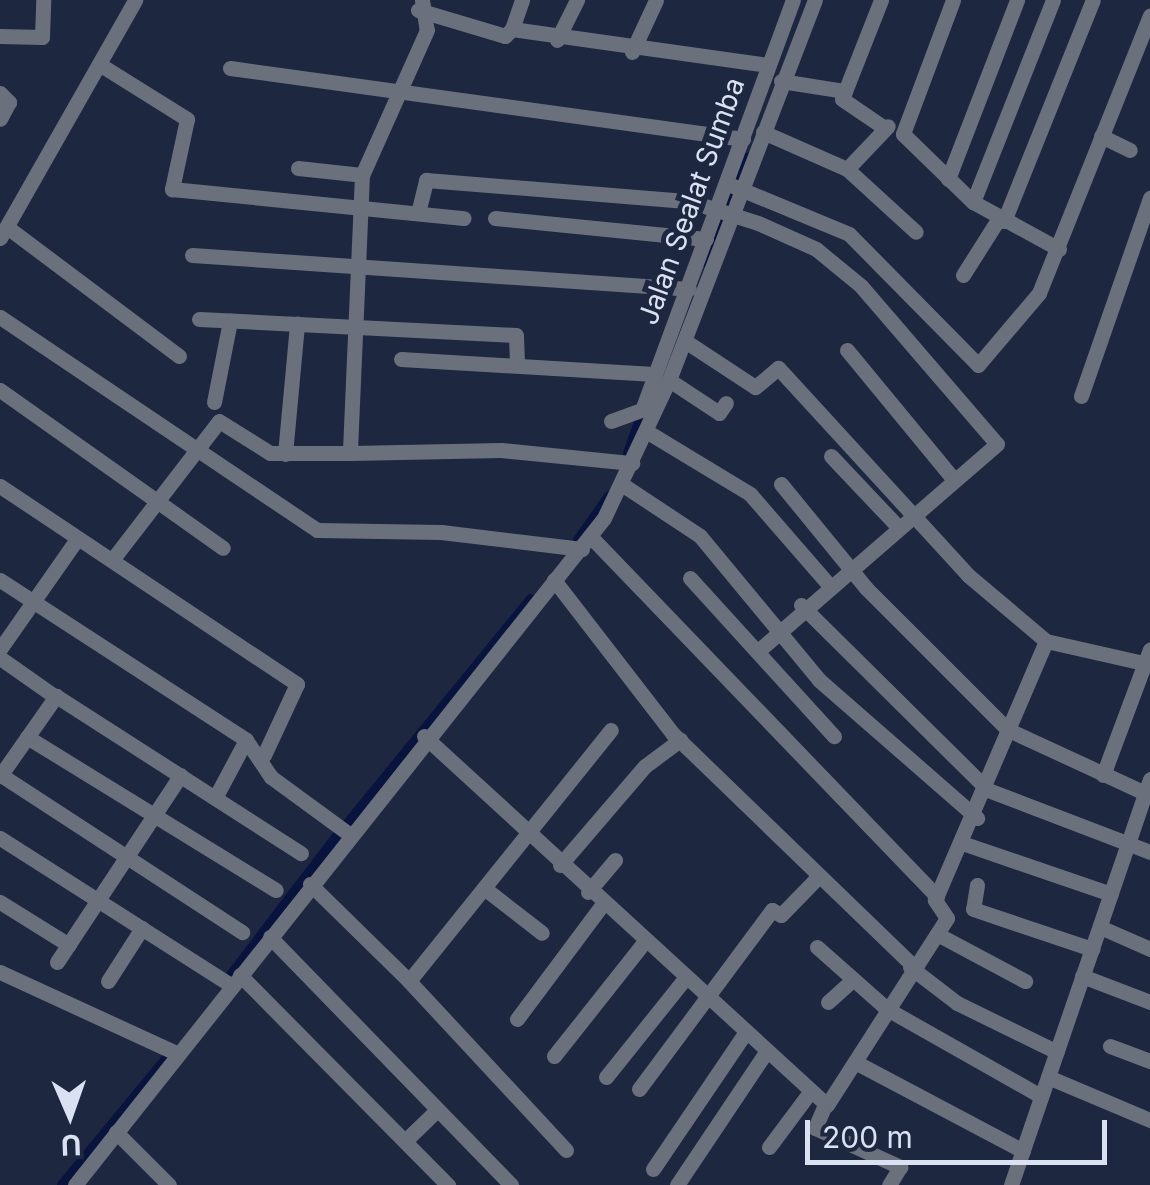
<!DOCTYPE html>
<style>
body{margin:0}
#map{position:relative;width:1150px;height:1185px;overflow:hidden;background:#1d273f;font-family:Inter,sans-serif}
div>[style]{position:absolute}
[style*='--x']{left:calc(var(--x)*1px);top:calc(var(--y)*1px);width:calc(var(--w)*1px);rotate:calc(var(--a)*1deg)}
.canal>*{height:10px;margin:-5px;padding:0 5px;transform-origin:5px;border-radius:5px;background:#09143e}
.minor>*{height:15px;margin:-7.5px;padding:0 7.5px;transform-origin:7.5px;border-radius:7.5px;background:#6b707d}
span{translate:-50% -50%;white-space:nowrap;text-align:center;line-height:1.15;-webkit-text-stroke:10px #1d273f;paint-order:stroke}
.street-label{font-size:28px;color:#dae1f2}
.north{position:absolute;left:20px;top:1065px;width:100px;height:100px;-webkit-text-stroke:8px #1d273f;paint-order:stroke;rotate:178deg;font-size:28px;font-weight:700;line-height:40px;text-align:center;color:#dae1f2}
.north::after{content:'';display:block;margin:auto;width:35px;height:45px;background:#dae1f2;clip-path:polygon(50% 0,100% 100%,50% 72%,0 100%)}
.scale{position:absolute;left:805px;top:1120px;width:302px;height:45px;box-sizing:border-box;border:5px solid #dae1f2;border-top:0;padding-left:12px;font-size:30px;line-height:35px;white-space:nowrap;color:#dae1f2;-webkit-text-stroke:8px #1d273f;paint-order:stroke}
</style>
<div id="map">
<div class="canal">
<i style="--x:704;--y:262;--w:113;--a:-67.5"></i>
<i style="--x:628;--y:453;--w:48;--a:-70.4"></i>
<i style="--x:578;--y:540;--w:54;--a:-54.8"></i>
<i style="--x:348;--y:823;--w:289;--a:-50.8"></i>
<i style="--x:231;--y:975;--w:175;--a:-52.7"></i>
<i style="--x:62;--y:1185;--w:163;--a:-50.5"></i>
</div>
<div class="minor">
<i style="--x:422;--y:0;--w:30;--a:81"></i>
<i style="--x:427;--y:30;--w:159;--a:114.1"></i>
<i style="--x:362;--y:175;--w:278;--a:92.5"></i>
<i style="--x:350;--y:453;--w:151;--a:-1.1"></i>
<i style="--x:501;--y:450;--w:132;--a:5.7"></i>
<i style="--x:881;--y:0;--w:106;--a:111.5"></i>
<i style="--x:842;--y:99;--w:50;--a:34.3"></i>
<i style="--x:953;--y:0;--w:143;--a:110.5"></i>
<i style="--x:903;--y:134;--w:98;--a:44.2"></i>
<i style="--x:973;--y:202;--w:98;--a:28.7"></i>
<i style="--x:418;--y:10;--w:91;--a:16.6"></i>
<i style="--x:505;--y:36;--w:10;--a:-45"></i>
<i style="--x:512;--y:29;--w:258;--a:8"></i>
<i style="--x:512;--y:29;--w:31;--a:-71"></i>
<i style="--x:0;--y:36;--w:42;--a:1.4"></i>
<i style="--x:42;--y:37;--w:37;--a:-88"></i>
<i style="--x:557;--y:40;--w:45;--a:-63.4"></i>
<i style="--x:632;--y:52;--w:57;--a:-65.2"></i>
<i style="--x:99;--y:64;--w:104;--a:32"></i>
<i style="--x:187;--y:119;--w:72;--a:102.1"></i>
<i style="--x:172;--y:189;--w:293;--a:5.7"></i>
<i style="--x:230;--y:68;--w:518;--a:7.88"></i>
<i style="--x:781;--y:81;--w:65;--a:8.9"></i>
<i style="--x:0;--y:93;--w:13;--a:45"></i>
<i style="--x:9;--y:102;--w:19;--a:118"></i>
<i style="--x:763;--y:132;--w:92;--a:23.8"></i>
<i style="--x:847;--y:169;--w:93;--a:42.4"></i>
<i style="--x:1101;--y:136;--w:32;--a:26"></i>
<i style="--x:298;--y:168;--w:64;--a:6.2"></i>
<i style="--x:847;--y:169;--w:59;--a:-46.4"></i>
<i style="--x:948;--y:179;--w:192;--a:-68.9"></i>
<i style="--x:726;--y:183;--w:133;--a:22.5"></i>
<i style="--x:849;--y:234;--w:184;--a:45.4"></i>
<i style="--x:978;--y:365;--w:94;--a:-49.7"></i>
<i style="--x:1039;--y:293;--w:299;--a:-68.2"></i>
<i style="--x:973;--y:202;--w:217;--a:-68.4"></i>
<i style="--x:419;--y:209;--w:30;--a:-76"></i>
<i style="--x:426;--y:180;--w:264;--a:4.6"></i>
<i style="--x:689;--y:201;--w:72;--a:17.7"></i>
<i style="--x:758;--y:223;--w:64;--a:24.1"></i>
<i style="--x:816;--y:249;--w:58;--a:39.4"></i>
<i style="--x:861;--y:286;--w:208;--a:49.3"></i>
<i style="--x:997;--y:444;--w:315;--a:139.1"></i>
<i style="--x:495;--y:218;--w:212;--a:5.7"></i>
<i style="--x:1004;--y:221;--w:238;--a:-68.1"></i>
<i style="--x:7;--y:227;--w:215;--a:36.9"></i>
<i style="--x:0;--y:238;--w:274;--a:-60.4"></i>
<i style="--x:192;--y:255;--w:498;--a:3.9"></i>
<i style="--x:963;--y:275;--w:67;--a:-57.7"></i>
<i style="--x:0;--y:317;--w:382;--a:33.9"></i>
<i style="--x:317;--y:530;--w:124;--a:0.9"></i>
<i style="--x:441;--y:532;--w:142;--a:6.9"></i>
<i style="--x:199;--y:319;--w:317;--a:2.9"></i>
<i style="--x:516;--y:335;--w:30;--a:88"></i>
<i style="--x:847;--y:350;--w:168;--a:50.5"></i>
<i style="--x:401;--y:359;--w:253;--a:3.4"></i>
<i style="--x:669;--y:380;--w:60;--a:33.4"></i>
<i style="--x:719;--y:413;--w:12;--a:-55"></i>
<i style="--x:0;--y:390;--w:273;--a:35.3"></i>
<i style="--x:1081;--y:396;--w:210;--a:-70.8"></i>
<i style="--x:214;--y:402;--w:83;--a:-78.8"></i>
<i style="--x:642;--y:410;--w:437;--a:-69.8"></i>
<i style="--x:611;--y:421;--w:33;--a:-20"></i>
<i style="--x:646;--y:431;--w:122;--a:31.2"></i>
<i style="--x:750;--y:494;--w:121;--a:49"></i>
<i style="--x:285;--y:454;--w:131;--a:-84.7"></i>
<i style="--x:831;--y:456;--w:99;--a:46.6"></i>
<i style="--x:781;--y:484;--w:134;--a:50.7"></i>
<i style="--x:866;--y:588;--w:197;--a:45"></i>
<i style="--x:623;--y:485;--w:92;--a:33.5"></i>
<i style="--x:700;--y:536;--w:187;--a:50.4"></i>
<i style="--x:819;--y:680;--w:210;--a:41.1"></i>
<i style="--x:0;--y:486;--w:357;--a:33.7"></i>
<i style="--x:297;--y:684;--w:78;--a:114.9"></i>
<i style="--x:591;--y:537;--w:499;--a:46.1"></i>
<i style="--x:112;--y:560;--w:175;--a:-52.4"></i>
<i style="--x:219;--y:421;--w:60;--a:32.1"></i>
<i style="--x:270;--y:453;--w:80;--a:0"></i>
<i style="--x:690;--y:578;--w:214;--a:47.7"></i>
<i style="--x:0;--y:580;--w:293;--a:33"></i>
<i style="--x:246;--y:740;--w:45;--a:56"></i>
<i style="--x:271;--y:777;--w:97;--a:36.2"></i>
<i style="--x:554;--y:580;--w:195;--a:52.3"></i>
<i style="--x:673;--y:734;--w:332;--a:44"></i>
<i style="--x:801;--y:605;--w:263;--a:44.7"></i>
<i style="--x:988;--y:790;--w:173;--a:20.9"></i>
<i style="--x:1046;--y:641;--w:100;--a:12.7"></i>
<i style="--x:0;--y:649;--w:134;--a:-55"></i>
<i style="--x:0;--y:658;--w:66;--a:35.1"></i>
<i style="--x:1013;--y:732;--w:145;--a:24.8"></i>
<i style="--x:424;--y:736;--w:546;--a:42.48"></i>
<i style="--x:827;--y:1105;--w:222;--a:-57.3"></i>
<i style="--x:947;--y:918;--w:22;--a:-124"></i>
<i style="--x:935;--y:900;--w:282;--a:-66.8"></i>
<i style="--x:1046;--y:641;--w:102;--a:-139.8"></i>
<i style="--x:968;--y:575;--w:281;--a:-132.5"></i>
<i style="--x:778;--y:368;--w:30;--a:140"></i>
<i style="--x:755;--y:387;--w:84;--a:-146.7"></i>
<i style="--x:27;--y:737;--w:292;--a:31.6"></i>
<i style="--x:1;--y:775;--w:288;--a:33.1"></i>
<i style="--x:1103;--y:775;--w:134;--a:-69.5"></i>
<i style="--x:0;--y:776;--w:98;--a:-55"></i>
<i style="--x:56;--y:696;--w:291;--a:32.7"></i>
<i style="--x:215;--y:798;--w:66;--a:-61.9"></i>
<i style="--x:0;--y:838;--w:274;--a:32.5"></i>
<i style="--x:965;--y:844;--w:154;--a:18.9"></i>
<i style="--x:560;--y:865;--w:130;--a:-49.4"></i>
<i style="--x:645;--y:766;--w:44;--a:-36.6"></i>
<i style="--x:310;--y:884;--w:139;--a:44.4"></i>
<i style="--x:977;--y:885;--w:24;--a:99"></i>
<i style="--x:973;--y:909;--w:126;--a:18.6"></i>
<i style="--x:484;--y:888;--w:73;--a:37.8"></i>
<i style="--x:588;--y:892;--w:42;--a:-49.8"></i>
<i style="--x:0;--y:902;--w:81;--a:31.9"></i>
<i style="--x:1100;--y:927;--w:55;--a:23.7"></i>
<i style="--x:937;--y:934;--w:100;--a:28.1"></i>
<i style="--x:270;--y:937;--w:346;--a:45.8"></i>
<i style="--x:817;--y:947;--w:94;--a:41.5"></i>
<i style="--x:887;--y:1009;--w:177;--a:29.5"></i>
<i style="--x:57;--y:962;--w:224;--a:-56.5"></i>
<i style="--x:910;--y:967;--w:59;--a:37.5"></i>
<i style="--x:957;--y:1003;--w:111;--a:26.1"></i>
<i style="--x:0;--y:972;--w:196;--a:24.7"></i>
<i style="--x:240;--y:975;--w:296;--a:45.3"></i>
<i style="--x:1082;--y:976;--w:73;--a:20.9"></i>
<i style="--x:108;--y:981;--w:63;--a:-57.3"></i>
<i style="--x:828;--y:1002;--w:31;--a:-42"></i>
<i style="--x:517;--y:1019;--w:142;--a:-53.3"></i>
<i style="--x:1110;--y:1046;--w:43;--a:20.6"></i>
<i style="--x:554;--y:1056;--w:142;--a:-51.6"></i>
<i style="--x:855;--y:1062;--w:190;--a:27.9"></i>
<i style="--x:606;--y:1077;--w:123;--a:-51.3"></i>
<i style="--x:1048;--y:1077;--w:111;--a:22.9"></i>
<i style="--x:639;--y:1089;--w:223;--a:-53.4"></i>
<i style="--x:772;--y:910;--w:10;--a:29"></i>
<i style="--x:781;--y:915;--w:52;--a:-45.8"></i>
<i style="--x:824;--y:1107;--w:23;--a:113"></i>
<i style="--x:815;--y:1128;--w:94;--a:24.6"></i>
<i style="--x:900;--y:1167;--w:21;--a:121"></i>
<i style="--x:116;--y:1132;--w:75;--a:45"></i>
<i style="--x:405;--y:1141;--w:45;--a:-44.1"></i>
<i style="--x:769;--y:1147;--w:64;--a:-53.3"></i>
<i style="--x:566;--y:1150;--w:231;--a:-132.9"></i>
<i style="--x:409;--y:981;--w:322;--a:-51.2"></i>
<i style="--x:653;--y:1169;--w:161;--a:-55.9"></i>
<i style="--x:75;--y:1185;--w:851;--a:-51.58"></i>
<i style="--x:604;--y:518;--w:153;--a:-64.8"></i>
<i style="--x:669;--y:380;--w:407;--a:-69"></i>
<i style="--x:677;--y:1185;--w:156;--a:-56.2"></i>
<i style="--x:1011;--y:1185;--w:429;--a:-71.1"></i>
</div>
<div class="street-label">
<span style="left:691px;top:201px;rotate:-70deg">Jalan Sealat Sumba</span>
</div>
<div class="north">U</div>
<div class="scale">200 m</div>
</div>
